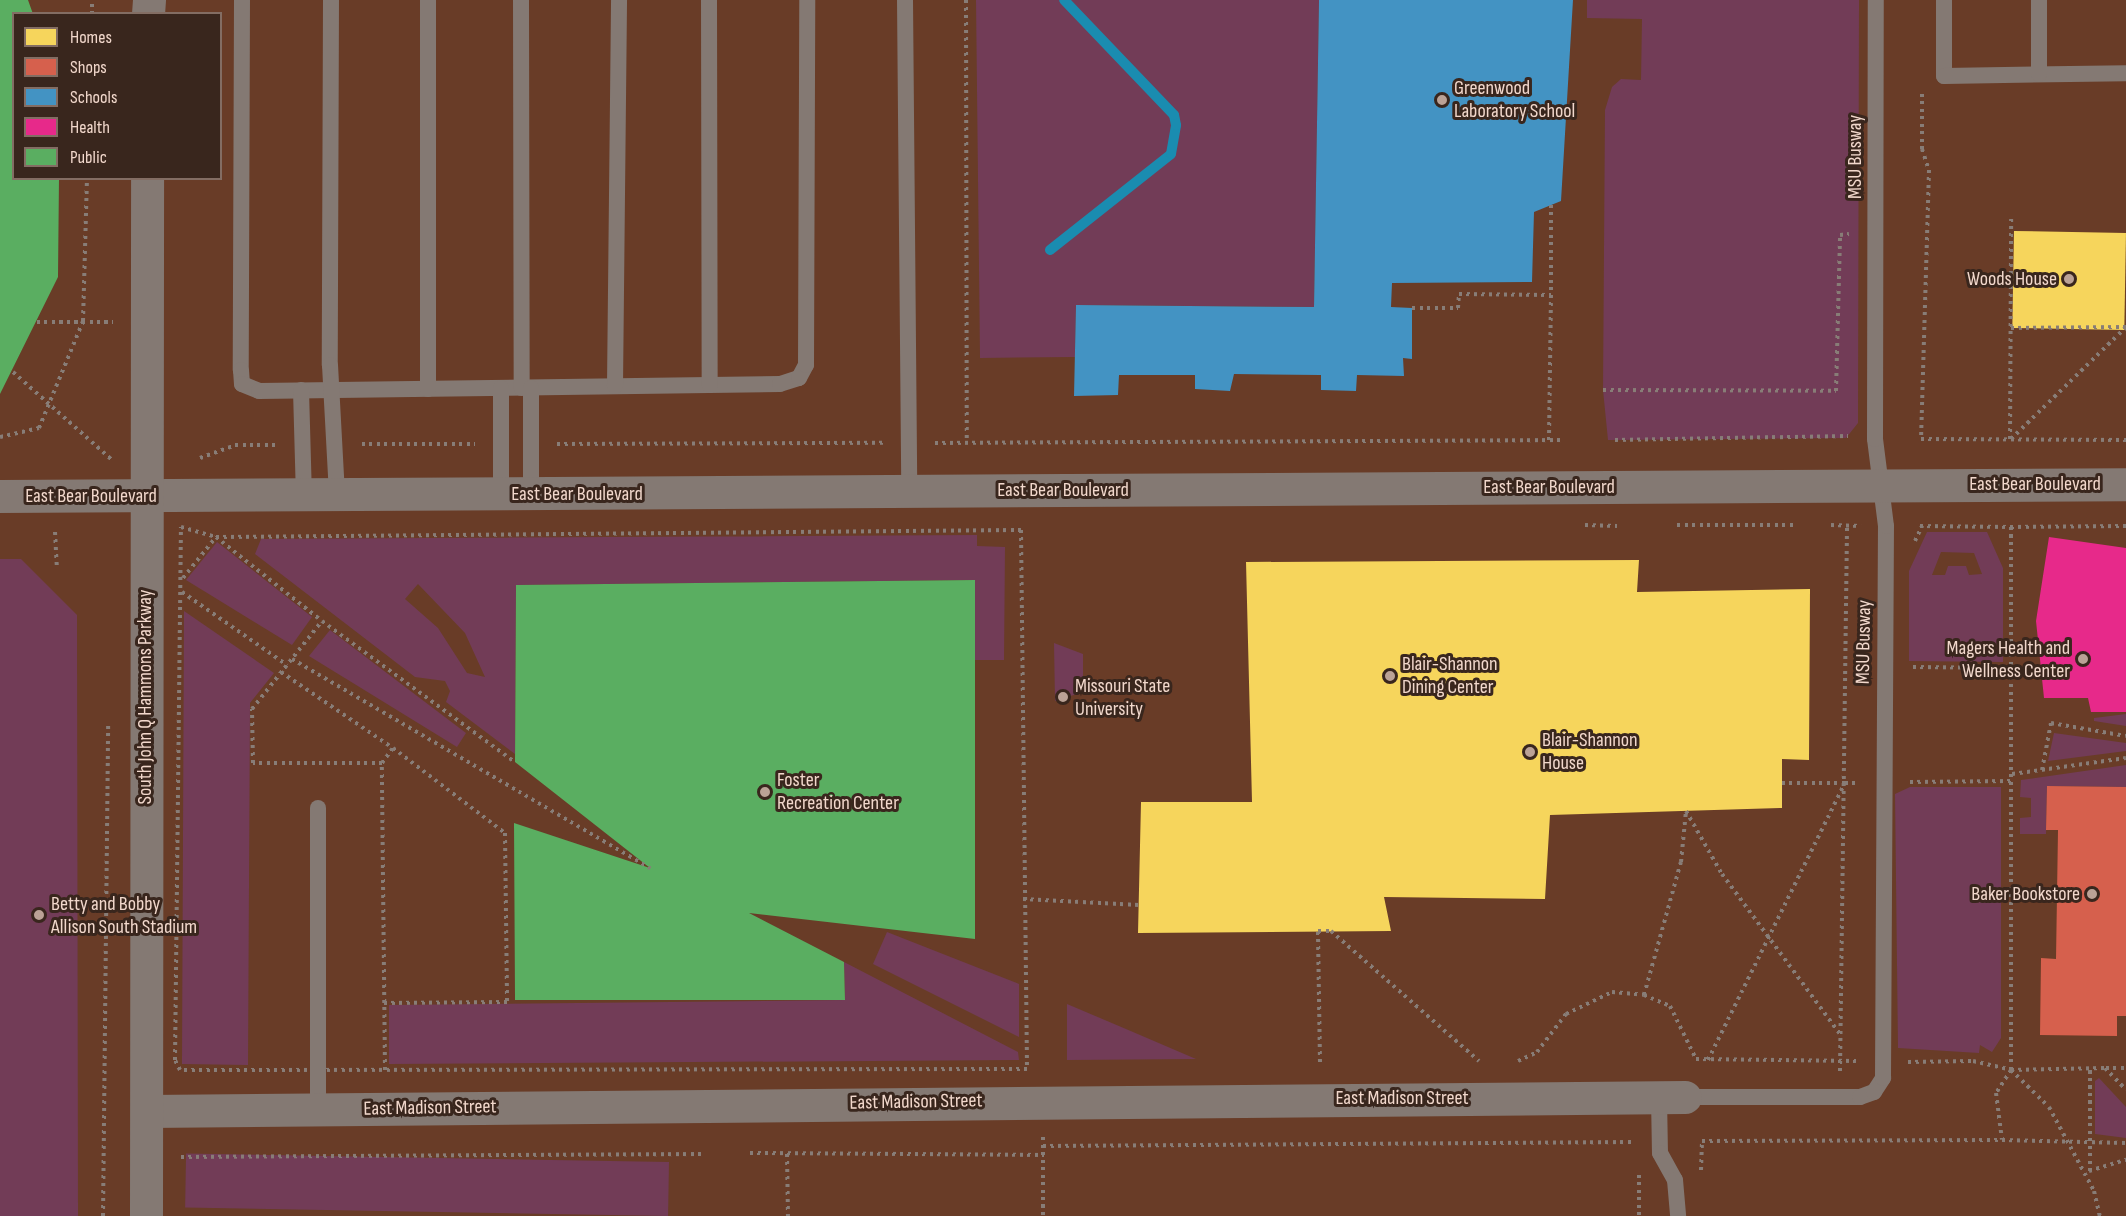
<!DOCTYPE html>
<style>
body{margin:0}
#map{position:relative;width:2126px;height:1216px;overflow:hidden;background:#543e33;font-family:"Sofia Sans Condensed",sans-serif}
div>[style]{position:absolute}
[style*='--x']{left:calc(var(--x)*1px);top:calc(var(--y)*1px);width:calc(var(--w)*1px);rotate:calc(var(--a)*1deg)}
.built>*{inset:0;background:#693c27}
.green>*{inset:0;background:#723c57;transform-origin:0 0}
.homes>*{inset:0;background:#f6d55c;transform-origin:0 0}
.shops>*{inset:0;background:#d6604d}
.schools>*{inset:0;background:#4393c3}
.health>*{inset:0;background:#e7298a}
.public>*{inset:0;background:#5aae61}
.stream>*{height:10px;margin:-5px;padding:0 5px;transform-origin:5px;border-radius:5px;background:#1a8cb0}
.path>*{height:4px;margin-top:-2px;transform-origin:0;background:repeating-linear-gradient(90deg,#887d77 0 3px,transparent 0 7.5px)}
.lane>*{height:16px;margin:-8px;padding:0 8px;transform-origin:8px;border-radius:8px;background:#847973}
.street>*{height:33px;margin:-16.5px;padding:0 16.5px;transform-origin:16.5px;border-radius:16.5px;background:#847973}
.dots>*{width:16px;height:16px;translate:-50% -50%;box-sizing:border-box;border:3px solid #39261d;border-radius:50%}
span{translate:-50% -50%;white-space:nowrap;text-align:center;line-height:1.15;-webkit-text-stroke:6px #39261d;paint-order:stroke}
.poi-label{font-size:20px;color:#f2d8cc}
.left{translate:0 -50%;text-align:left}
.right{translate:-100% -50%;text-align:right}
.street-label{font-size:20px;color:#f2d8cc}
.legend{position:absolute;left:12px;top:12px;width:210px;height:168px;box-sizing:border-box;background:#39261d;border:2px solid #836d63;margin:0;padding:8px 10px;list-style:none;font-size:18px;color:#f2d8cc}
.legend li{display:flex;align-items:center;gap:12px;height:30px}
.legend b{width:30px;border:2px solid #836d63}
</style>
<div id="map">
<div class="built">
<i style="clip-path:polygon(evenodd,0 0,2126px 0,2126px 1216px,0 1216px,0 0,14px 14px,220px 14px,220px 178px,14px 178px,14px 14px)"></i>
</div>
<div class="green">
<i style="clip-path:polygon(976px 0,1319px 0,1314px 307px,1076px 305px,1075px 357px,980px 358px)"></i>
<i style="clip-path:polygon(1587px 0,1859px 0,1858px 423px,1846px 438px,1608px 440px,1603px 390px,1605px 110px,1612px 87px,1621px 79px,1641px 80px,1642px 19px,1587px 18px)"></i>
<i style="clip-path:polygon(evenodd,1927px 532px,1987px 532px,2003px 568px,2003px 662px,1909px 661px,1909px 571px,1927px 532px,1941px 552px,1974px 553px,1982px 574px,1969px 575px,1966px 566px,1948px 566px,1945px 575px,1932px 575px,1941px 552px)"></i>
<i style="clip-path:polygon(evenodd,977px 535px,977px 546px,1005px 547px,1004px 660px,975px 660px,975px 580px,516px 585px,515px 754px,446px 702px,450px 691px,445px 681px,415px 677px,255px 554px,261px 539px,977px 535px,418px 584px,465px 633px,485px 677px,467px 673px,438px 628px,405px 599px,418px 584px)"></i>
<i style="clip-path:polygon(217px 542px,312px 617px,292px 645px,186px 580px)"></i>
<i style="clip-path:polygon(0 559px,21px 559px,77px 615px,78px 1216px,0 1216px)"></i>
<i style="clip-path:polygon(184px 611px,274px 673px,250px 703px,248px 1065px,182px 1064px)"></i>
<i style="clip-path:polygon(330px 630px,466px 733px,457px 747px,309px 656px)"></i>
<i style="clip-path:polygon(1054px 643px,1083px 654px,1083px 692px,1055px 701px)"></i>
<i style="clip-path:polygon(2126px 714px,2126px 726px,2094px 721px,2094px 718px)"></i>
<i style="clip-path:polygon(2054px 733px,2126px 743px,2126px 751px,2048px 761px)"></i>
<i style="clip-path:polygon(2126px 765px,2126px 787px,2047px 786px,2046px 834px,2020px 834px,2020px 818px,2031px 817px,2031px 798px,2020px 797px,2021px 780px)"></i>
<i style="clip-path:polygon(1910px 787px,2001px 787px,2001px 1038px,1992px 1052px,1980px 1045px,1979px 1053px,1898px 1048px,1895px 794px)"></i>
<i style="clip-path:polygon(887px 932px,1019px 984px,1019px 1037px,873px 964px)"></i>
<i style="clip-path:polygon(844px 962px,1018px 1052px,1019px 1060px,389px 1064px,389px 1005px,845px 1000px)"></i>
<i style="clip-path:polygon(1067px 1004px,1126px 1029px,1196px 1059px,1067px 1060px)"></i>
<i style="clip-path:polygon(2099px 1078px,2126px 1107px,2126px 1138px,2095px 1134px,2095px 1081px)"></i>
<i style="left:669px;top:1162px;width:54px;height:483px;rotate:91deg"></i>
</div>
<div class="homes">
<i style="left:2014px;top:231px;width:112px;height:97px;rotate:1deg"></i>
<i style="clip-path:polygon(1639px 560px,1637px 592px,1810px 589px,1809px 760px,1782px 759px,1782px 808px,1550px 815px,1545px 899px,1384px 897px,1391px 931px,1138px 933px,1141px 802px,1252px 802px,1246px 562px)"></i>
</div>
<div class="shops">
<i style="clip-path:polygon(2047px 786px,2126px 787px,2126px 1016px,2117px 1016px,2117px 1036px,2040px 1035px,2041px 958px,2056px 959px,2058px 830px,2046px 830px)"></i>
</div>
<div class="schools">
<i style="clip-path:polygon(1319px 0,1573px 0,1561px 201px,1534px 212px,1532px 282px,1392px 283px,1391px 307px,1412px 308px,1412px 359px,1403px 358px,1404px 376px,1357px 375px,1356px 391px,1321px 390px,1321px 375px,1234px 374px,1230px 391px,1195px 389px,1195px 375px,1119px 375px,1118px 395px,1074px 396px,1076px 305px,1314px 307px)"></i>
</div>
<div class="health">
<i style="clip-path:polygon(2049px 537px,2126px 548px,2126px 712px,2091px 712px,2088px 698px,2044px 698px,2036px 621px)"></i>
</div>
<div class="public">
<i style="clip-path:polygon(0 0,28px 0,33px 14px,14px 14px,14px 178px,59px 178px,58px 277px,0 394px)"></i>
<i style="clip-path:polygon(975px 580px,975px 939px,749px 913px,844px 962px,845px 1000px,515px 1000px,514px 823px,650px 868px,515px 762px,516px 585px)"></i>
</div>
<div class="stream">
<i style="--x:1050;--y:250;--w:154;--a:-38.4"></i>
<i style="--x:1171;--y:154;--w:29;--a:-80"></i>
<i style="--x:1176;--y:125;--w:10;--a:-101"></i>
<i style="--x:1174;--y:115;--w:159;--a:-133.7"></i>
</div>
<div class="path">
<i style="--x:966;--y:0;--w:442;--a:89.9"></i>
<i style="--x:92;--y:14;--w:14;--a:-90"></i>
<i style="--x:1922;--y:94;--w:55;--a:90"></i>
<i style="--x:1922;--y:149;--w:22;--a:72"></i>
<i style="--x:1929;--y:170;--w:269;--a:91.7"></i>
<i style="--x:1921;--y:439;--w:205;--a:0.3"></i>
<i style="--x:1551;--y:205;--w:90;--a:90"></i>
<i style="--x:1412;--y:308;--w:46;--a:0"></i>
<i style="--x:1458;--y:308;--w:14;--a:-86"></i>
<i style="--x:1459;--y:294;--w:92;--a:0.6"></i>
<i style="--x:1551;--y:295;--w:145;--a:90.8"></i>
<i style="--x:37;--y:322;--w:76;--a:0"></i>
<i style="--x:2011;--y:328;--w:115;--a:-0.5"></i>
<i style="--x:13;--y:372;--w:131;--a:41.6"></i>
<i style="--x:1603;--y:390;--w:233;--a:0.2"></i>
<i style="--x:1836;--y:391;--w:156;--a:-88.5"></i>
<i style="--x:1840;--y:235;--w:9;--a:-6"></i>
<i style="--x:0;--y:437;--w:40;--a:-13"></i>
<i style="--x:39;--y:428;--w:116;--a:-67.6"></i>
<i style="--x:83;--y:321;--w:143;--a:-88.4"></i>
<i style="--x:2010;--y:439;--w:220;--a:-89.7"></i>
<i style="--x:2011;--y:439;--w:161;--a:-44.2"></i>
<i style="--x:1615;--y:440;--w:233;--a:-1"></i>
<i style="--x:935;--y:443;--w:630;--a:-0.27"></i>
<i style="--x:362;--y:444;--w:113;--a:0"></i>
<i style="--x:557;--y:444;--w:326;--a:-0.2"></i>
<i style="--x:200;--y:458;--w:37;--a:-20"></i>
<i style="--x:235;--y:445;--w:42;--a:0"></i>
<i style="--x:1585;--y:525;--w:32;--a:2"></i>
<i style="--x:1677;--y:525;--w:119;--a:0"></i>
<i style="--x:1831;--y:525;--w:30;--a:2"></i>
<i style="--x:1920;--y:526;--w:91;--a:0.6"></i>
<i style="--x:2126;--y:526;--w:115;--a:179.5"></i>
<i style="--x:2011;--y:527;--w:543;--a:90"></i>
<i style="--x:2011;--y:1070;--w:27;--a:123"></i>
<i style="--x:1996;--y:1093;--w:47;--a:82.7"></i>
<i style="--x:2002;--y:1140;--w:124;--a:1.4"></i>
<i style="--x:181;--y:527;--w:36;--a:16"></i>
<i style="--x:216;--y:537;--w:805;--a:-0.5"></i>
<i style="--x:1021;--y:530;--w:539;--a:89.36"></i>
<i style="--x:1027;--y:1069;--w:847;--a:179.93"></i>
<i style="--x:180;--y:1070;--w:11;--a:-117"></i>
<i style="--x:175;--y:1060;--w:533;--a:-89.36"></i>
<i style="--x:55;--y:532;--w:35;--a:87"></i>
<i style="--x:1915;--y:541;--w:17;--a:-65"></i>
<i style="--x:183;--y:578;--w:53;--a:-51.2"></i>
<i style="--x:216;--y:537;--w:135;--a:38.4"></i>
<i style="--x:182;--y:592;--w:128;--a:34.8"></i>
<i style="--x:292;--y:659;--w:415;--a:30.3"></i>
<i style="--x:1913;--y:667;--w:99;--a:0.6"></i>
<i style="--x:281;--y:672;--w:135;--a:34.2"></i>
<i style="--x:382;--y:763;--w:19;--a:-54"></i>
<i style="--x:393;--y:748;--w:141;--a:37.2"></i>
<i style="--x:505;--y:833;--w:169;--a:89.3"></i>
<i style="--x:507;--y:1002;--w:123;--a:179.5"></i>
<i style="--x:2042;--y:770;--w:48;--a:-79.2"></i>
<i style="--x:2051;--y:723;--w:76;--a:9.8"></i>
<i style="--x:2012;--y:774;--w:115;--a:-8"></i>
<i style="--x:1910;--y:782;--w:101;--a:-0.6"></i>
<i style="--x:1782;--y:783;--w:63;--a:0"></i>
<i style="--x:1023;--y:899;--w:116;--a:3"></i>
<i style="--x:1644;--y:995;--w:138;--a:-74.5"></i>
<i style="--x:1681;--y:862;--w:51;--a:-84.4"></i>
<i style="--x:1686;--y:811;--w:73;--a:60.3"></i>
<i style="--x:1722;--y:874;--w:202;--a:53.6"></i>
<i style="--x:1708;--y:1060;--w:309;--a:-63.7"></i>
<i style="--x:1845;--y:783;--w:13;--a:0"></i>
<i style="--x:1518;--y:1061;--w:21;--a:-25"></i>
<i style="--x:1537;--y:1052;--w:48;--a:-52.7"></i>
<i style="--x:1566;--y:1014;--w:51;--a:-25.6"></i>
<i style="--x:1612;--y:992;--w:32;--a:5"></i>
<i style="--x:1644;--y:995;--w:28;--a:23"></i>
<i style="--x:1670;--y:1006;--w:59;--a:63.9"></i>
<i style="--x:1696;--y:1059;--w:160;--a:0.7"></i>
<i style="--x:1320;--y:1062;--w:131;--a:-90.9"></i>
<i style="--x:1318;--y:931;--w:13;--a:0"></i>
<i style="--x:1331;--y:931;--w:197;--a:41.3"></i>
<i style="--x:1908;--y:1062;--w:65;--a:-0.9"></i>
<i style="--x:1973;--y:1061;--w:39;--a:13"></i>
<i style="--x:2011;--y:1070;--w:53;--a:44.2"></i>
<i style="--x:2049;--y:1107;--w:95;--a:61.8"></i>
<i style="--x:2094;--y:1191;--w:26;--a:77"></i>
<i style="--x:2106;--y:1068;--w:20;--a:0"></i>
<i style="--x:385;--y:1070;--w:307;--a:-90.6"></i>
<i style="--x:382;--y:763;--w:129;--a:180"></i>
<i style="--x:253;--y:763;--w:54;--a:-91.1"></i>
<i style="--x:252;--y:709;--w:112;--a:-51.5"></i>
<i style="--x:322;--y:621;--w:239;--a:36.2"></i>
<i style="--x:2011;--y:1070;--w:94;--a:-1.2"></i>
<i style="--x:2105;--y:1068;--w:30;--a:46"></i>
<i style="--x:1840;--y:1071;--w:545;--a:-89.26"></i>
<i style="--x:1043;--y:1137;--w:79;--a:90"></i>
<i style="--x:1043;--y:1146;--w:591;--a:-0.39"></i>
<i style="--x:750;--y:1153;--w:294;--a:0.4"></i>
<i style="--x:787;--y:1154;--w:62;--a:89.1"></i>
<i style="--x:181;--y:1157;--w:524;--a:-0.33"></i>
<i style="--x:1701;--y:1170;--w:29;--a:-88"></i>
<i style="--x:1702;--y:1141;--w:300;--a:-0.2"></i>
<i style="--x:2089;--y:1171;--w:39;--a:-17"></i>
<i style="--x:2090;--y:1171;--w:103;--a:-90"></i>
<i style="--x:1639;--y:1175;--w:41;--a:90"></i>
<i style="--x:103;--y:1216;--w:492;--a:-89.4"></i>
</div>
<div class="lane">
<i style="--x:242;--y:0;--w:370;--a:90.2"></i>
<i style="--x:241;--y:370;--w:14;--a:86"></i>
<i style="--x:242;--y:384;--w:18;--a:22"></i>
<i style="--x:259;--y:391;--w:521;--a:-0.77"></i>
<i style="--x:780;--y:384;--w:20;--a:-18"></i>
<i style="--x:799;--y:378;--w:15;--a:-62"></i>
<i style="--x:806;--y:365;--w:365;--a:-89.8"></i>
<i style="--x:331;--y:0;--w:365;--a:90.2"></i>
<i style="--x:330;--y:365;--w:130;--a:86.9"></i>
<i style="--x:521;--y:0;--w:388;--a:89.9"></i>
<i style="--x:709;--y:0;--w:385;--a:89.9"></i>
<i style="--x:905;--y:0;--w:492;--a:89.5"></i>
<i style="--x:1944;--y:0;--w:76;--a:90"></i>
<i style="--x:1944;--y:76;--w:182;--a:-0.9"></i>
<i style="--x:2039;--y:74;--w:74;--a:-90"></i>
<i style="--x:615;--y:386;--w:386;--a:-89.4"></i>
<i style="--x:428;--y:389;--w:389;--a:-90"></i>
<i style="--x:301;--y:390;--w:105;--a:88.4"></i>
<i style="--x:501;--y:494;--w:106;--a:-90"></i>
<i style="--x:531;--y:494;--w:106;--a:-90"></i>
<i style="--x:1659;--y:1097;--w:56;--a:89"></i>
<i style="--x:1660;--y:1153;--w:31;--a:61"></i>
<i style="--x:1675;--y:1180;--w:36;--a:85"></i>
<i style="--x:1685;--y:1097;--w:175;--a:0"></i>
<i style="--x:1860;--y:1097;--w:15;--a:-20"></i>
<i style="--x:1874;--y:1092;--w:17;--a:-57"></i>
<i style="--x:1883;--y:1078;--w:552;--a:-89.69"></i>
<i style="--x:1886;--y:526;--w:88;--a:-97.2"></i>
<i style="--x:1875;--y:439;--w:439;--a:-89.9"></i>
<i style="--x:318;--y:1109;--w:301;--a:-90"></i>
</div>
<div class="street">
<i style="--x:148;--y:14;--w:14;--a:-86"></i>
<i style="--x:0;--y:496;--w:2126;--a:-0.32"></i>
<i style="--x:147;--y:1111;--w:1538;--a:-0.52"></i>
<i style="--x:146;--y:1216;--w:1038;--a:-89.94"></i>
</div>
<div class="dots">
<i style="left:1442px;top:100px;background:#bba296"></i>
<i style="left:2069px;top:279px;background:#bba296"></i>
<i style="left:2083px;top:659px;background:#bba296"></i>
<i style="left:1390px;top:676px;background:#bba296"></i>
<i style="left:1063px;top:697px;background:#bba296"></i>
<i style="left:1530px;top:752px;background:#bba296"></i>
<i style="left:765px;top:792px;background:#bba296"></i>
<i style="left:2092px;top:894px;background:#bba296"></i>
<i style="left:39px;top:915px;background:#bba296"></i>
</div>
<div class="poi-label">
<span class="left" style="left:1454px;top:100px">Greenwood<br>Laboratory School</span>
<span class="right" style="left:2057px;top:279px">Woods House</span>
<span class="right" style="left:2070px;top:660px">Magers Health and<br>Wellness Center</span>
<span class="left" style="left:1402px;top:676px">Blair-Shannon<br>Dining Center</span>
<span class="left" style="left:1075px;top:698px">Missouri State<br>University</span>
<span class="left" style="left:1542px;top:752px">Blair-Shannon<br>House</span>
<span class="left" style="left:777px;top:792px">Foster<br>Recreation Center</span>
<span class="right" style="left:2080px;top:894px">Baker Bookstore</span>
<span class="left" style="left:51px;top:916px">Betty and Bobby<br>Allison South Stadium</span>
</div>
<div class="street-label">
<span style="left:1855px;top:157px;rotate:-90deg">MSU Busway</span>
<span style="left:2035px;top:484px">East Bear Boulevard</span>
<span style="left:1549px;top:487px">East Bear Boulevard</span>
<span style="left:1063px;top:490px">East Bear Boulevard</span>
<span style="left:577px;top:494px">East Bear Boulevard</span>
<span style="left:91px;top:496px">East Bear Boulevard</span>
<span style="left:1864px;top:642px;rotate:-89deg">MSU Busway</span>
<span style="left:145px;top:697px;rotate:-90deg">South John Q Hammons Parkway</span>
<span style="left:1402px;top:1098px">East Madison Street</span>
<span style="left:916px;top:1102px;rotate:-1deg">East Madison Street</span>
<span style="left:430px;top:1108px;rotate:-1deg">East Madison Street</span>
</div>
<ul class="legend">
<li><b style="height:16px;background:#f6d55c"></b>Homes</li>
<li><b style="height:16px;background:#d6604d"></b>Shops</li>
<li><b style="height:16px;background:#4393c3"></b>Schools</li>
<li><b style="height:16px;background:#e7298a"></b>Health</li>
<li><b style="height:16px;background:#5aae61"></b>Public</li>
</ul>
</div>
